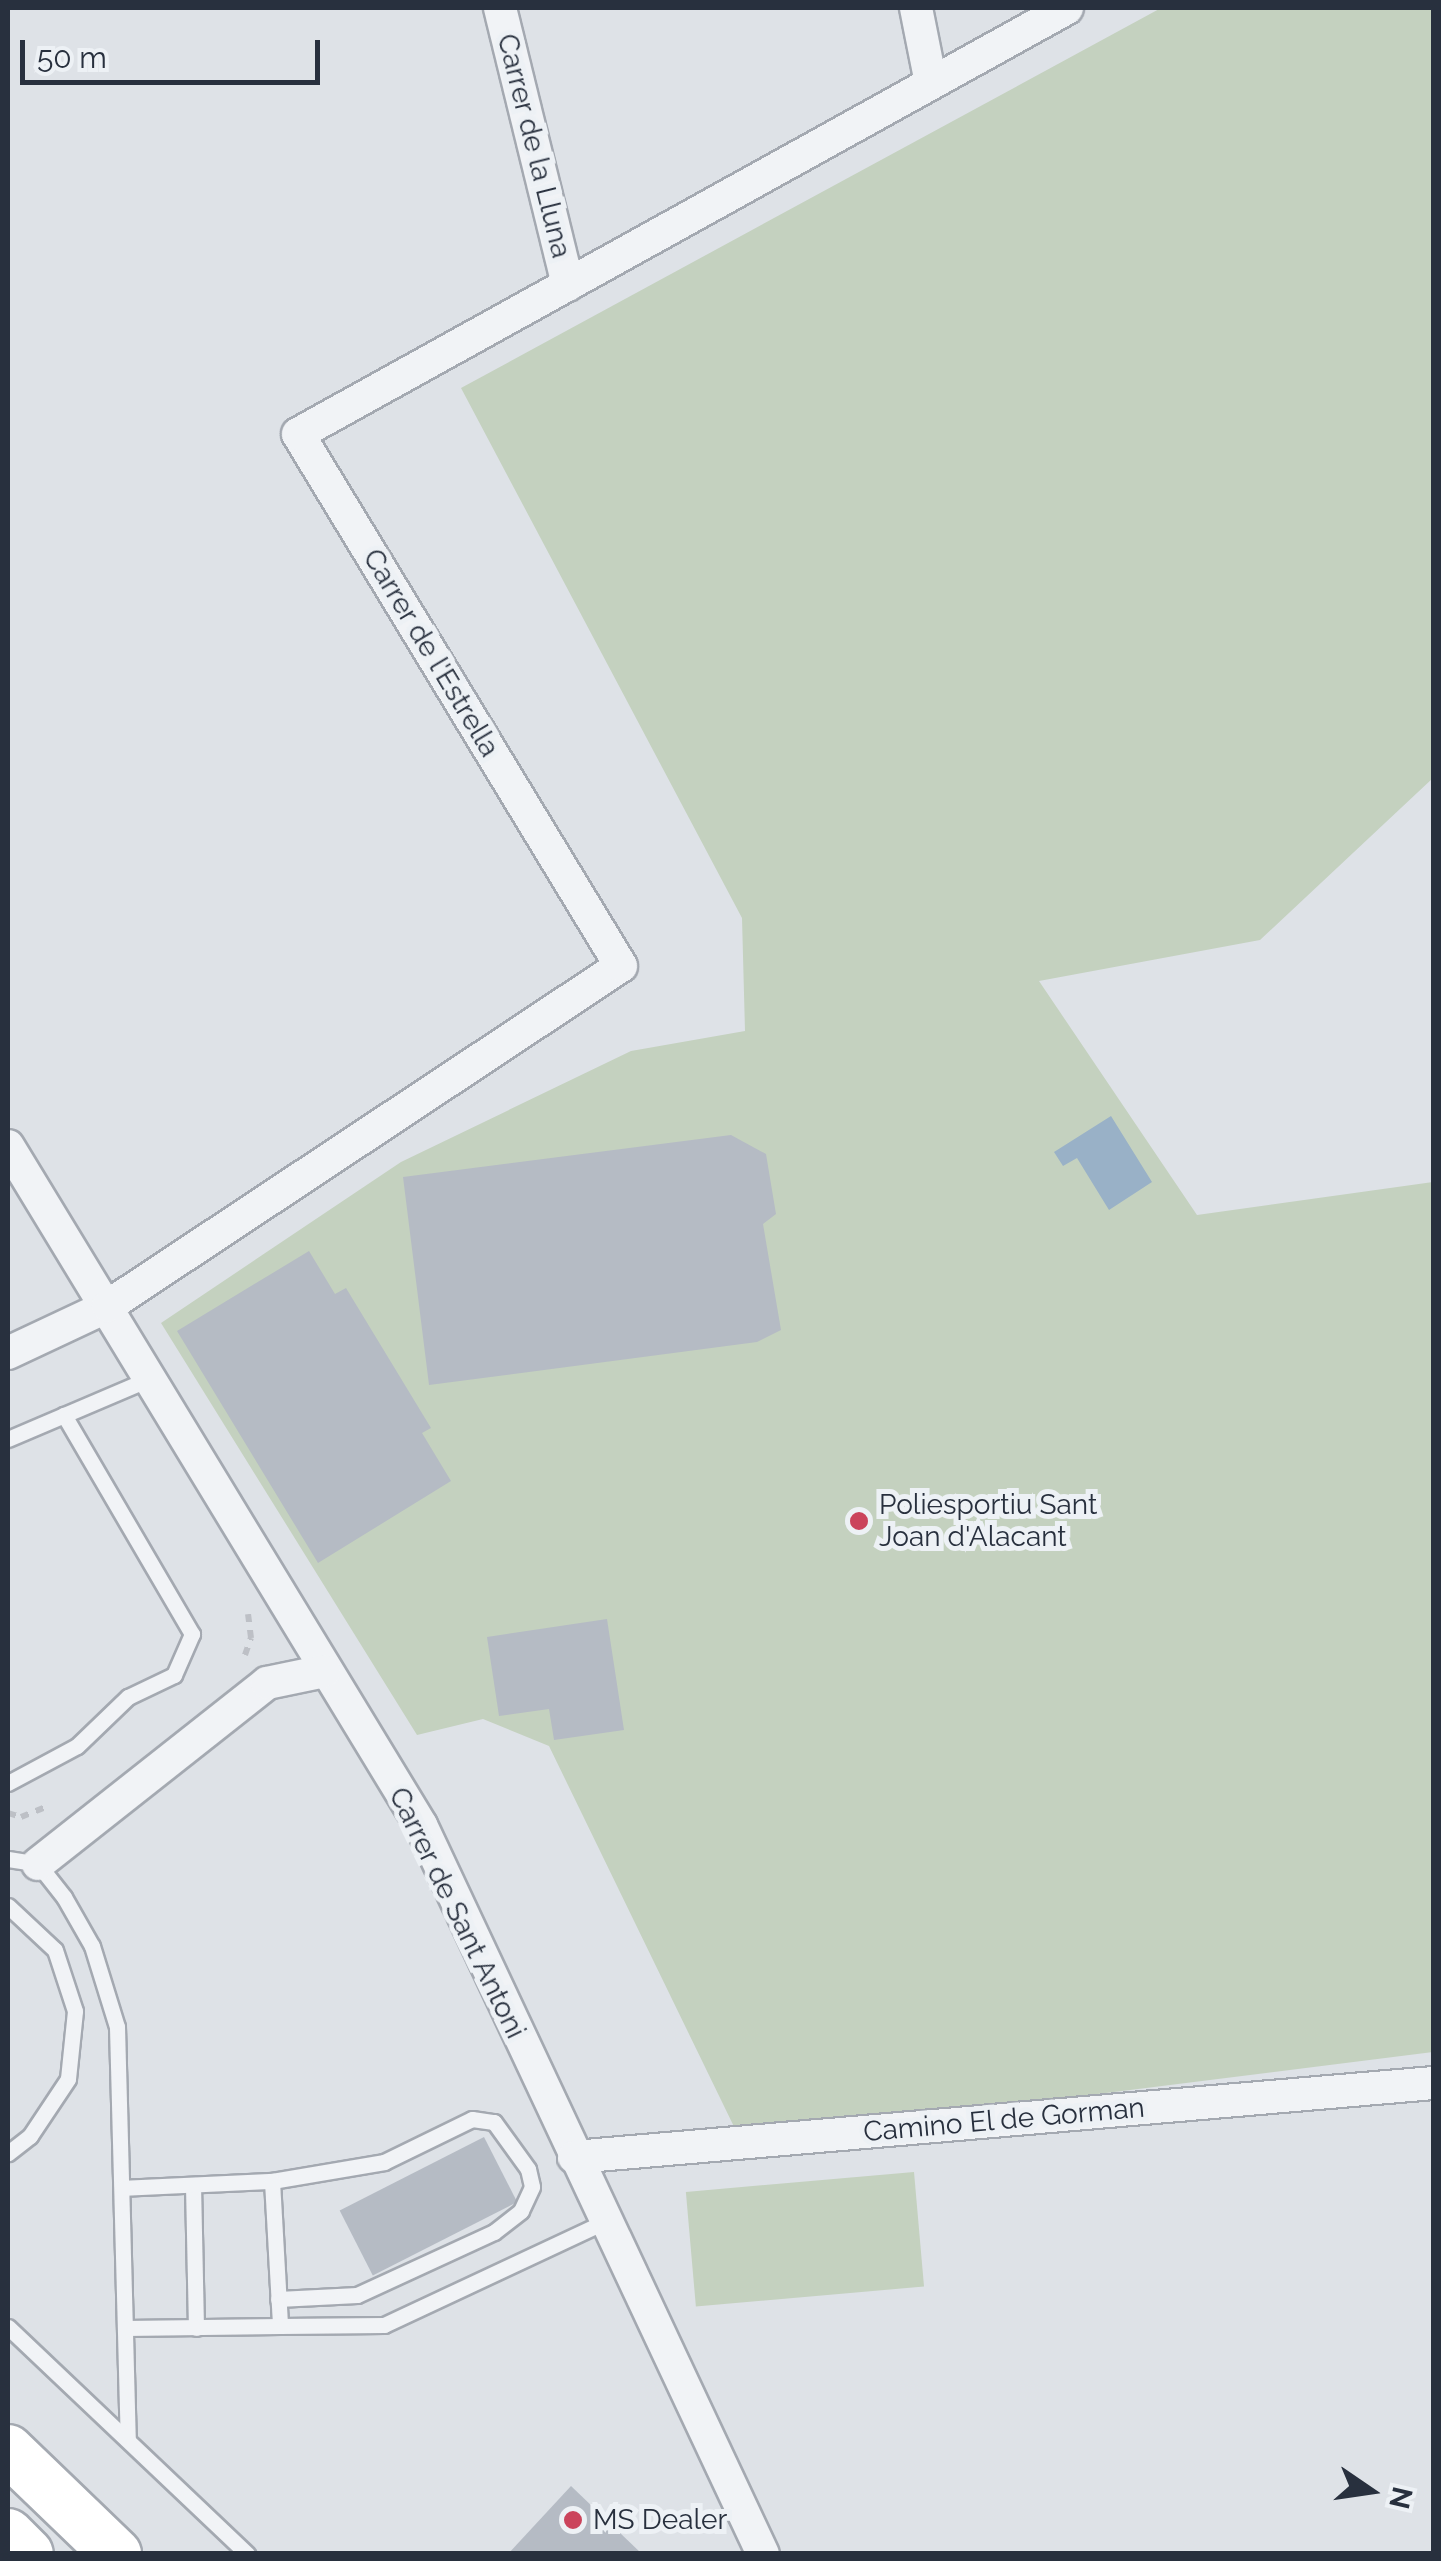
<!DOCTYPE html>
<style>
body{margin:0}
#map{position:relative;width:1441px;height:2561px;overflow:hidden;background:#dee2e7;font-family:Raleway,sans-serif}
div>[style]{position:absolute}
[style*='--x']{left:calc(var(--x)*1px);top:calc(var(--y)*1px);width:calc(var(--w)*1px);rotate:calc(var(--a)*1deg)}
.green>*{inset:0;background:#c4d1bf;transform-origin:0 0}
.water>*{inset:0;background:#99b1c7}
.building>*{inset:0;background:#b5bbc4;transform-origin:0 0}
.path>*{height:6px;margin-top:-3px;transform-origin:0;background:repeating-linear-gradient(90deg,#bdc0c6 0 8px,transparent 0 16px)}
.roads{filter:drop-shadow(2px 0 #a4a9b1) drop-shadow(-2px 0 #a4a9b1) drop-shadow(0 2px #a4a9b1) drop-shadow(0 -2px #a4a9b1)}
.service>*{height:15px;margin:-7.5px;padding:0 7.5px;transform-origin:7.5px;border-radius:7.5px;background:#f1f3f6}
.minor>*{height:32px;margin:-16px;padding:0 16px;transform-origin:16px;border-radius:16px;background:#f1f3f6}
.primary>*{height:50px;margin:-25px;padding:0 25px;transform-origin:25px;border-radius:25px;background:#fff}
.dots>*{width:28px;height:28px;translate:-50% -50%;box-sizing:border-box;border:5px solid #edf1f5;border-radius:50%}
span{translate:-50% -50%;white-space:nowrap;text-align:center;line-height:1.15;-webkit-text-stroke:10px #edf1f5;paint-order:stroke}
.street-label{font-size:28px;color:#28303e}
.poi-label{font-size:28px;color:#28303e}
.left{translate:0 -50%;text-align:left}
.frame{position:absolute;inset:0;border:10px solid #28303e;pointer-events:none}
.north{position:absolute;left:1321px;top:2441px;width:100px;height:100px;-webkit-text-stroke:8px #edf1f5;paint-order:stroke;rotate:103deg;font-size:28px;font-weight:700;line-height:40px;text-align:center;color:#28303e}
.north::after{content:'';display:block;margin:auto;width:35px;height:45px;background:#28303e;clip-path:polygon(50% 0,100% 100%,50% 72%,0 100%)}
.scale{position:absolute;left:20px;top:40px;width:300px;height:45px;box-sizing:border-box;border:5px solid #28303e;border-top:0;padding-left:12px;font-size:30px;line-height:35px;white-space:nowrap;color:#28303e;-webkit-text-stroke:8px #edf1f5;paint-order:stroke}
</style>
<div id="map">
<div class="green">
<i style="clip-path:polygon(1161px 8px,1433px 8px,1433px 778px,1260px 940px,1039px 981px,1197px 1215px,1433px 1182px,1433px 2052px,740px 2139px,549px 1746px,483px 1719px,417px 1735px,161px 1323px,401px 1162px,631px 1051px,745px 1031px,742px 918px,461px 388px)"></i>
<i style="left:914px;top:2172px;width:115px;height:229px;rotate:85deg"></i>
</div>
<div class="water">
<i style="clip-path:polygon(1111px 1116px,1152px 1182px,1109px 1210px,1077px 1158px,1063px 1166px,1054px 1152px)"></i>
</div>
<div class="building">
<i style="clip-path:polygon(731px 1135px,766px 1154px,776px 1214px,763px 1224px,781px 1330px,757px 1342px,429px 1385px,403px 1177px)"></i>
<i style="clip-path:polygon(309px 1251px,335px 1294px,346px 1288px,431px 1428px,422px 1433px,451px 1481px,318px 1563px,177px 1331px)"></i>
<i style="clip-path:polygon(607px 1619px,624px 1730px,554px 1740px,549px 1709px,499px 1716px,487px 1637px)"></i>
<i style="left:484px;top:2137px;width:73px;height:162px;rotate:63deg"></i>
<i style="clip-path:polygon(571px 2486px,642px 2554px,508px 2554px)"></i>
</div>
<div class="path">
<i style="--x:245;--y:1655;--w:18;--a:-71"></i>
<i style="--x:251;--y:1638;--w:24;--a:-97"></i>
<i style="--x:8;--y:1813;--w:14;--a:17"></i>
<i style="--x:21;--y:1817;--w:29;--a:-22"></i>
</div>
<div class="roads">
<div class="service">
<i style="--x:8;--y:1439;--w:155;--a:-23.1"></i>
<i style="--x:8;--y:1783;--w:78;--a:-28.2"></i>
<i style="--x:77;--y:1746;--w:71;--a:-43.9"></i>
<i style="--x:128;--y:1697;--w:51;--a:-25.6"></i>
<i style="--x:174;--y:1675;--w:45;--a:-66.3"></i>
<i style="--x:192;--y:1634;--w:254;--a:-120.3"></i>
<i style="--x:8;--y:1859;--w:30;--a:9"></i>
<i style="--x:38;--y:1864;--w:42;--a:51.8"></i>
<i style="--x:64;--y:1897;--w:56;--a:60.3"></i>
<i style="--x:92;--y:1946;--w:85;--a:72.8"></i>
<i style="--x:117;--y:2027;--w:413;--a:88.5"></i>
<i style="--x:8;--y:1906;--w:64;--a:43.1"></i>
<i style="--x:55;--y:1950;--w:64;--a:71.8"></i>
<i style="--x:75;--y:2011;--w:68;--a:95.9"></i>
<i style="--x:68;--y:2079;--w:69;--a:123.7"></i>
<i style="--x:30;--y:2136;--w:28;--a:142"></i>
<i style="--x:272;--y:2181;--w:114;--a:-9.6"></i>
<i style="--x:384;--y:2162;--w:98;--a:-26"></i>
<i style="--x:472;--y:2119;--w:22;--a:8"></i>
<i style="--x:494;--y:2122;--w:58;--a:54.1"></i>
<i style="--x:528;--y:2169;--w:18;--a:77"></i>
<i style="--x:532;--y:2187;--w:26;--a:115"></i>
<i style="--x:521;--y:2211;--w:34;--a:142"></i>
<i style="--x:494;--y:2232;--w:151;--a:155.3"></i>
<i style="--x:357;--y:2295;--w:79;--a:177.1"></i>
<i style="--x:193;--y:2185;--w:143;--a:88.8"></i>
<i style="--x:122;--y:2188;--w:150;--a:-2.7"></i>
<i style="--x:272;--y:2181;--w:145;--a:86.8"></i>
<i style="--x:280;--y:2326;--w:155;--a:179.3"></i>
<i style="--x:280;--y:2326;--w:104;--a:-0.6"></i>
<i style="--x:384;--y:2325;--w:243;--a:-25.1"></i>
<i style="--x:8;--y:2327;--w:330;--a:43.5"></i>
</div>
<div class="minor">
<i style="--x:500;--y:8;--w:285;--a:76.2"></i>
<i style="--x:916;--y:8;--w:76;--a:78.7"></i>
<i style="--x:8;--y:1146;--w:795;--a:58.69"></i>
<i style="--x:421;--y:1825;--w:805;--a:64.87"></i>
<i style="--x:8;--y:1353;--w:110;--a:-25.2"></i>
<i style="--x:108;--y:1306;--w:615;--a:-33.54"></i>
<i style="--x:621;--y:966;--w:622;--a:-121.26"></i>
<i style="--x:298;--y:434;--w:879;--a:-28.98"></i>
<i style="--x:38;--y:1864;--w:292;--a:-38.3"></i>
<i style="--x:267;--y:1683;--w:59;--a:-11.7"></i>
<i style="--x:574;--y:2157;--w:863;--a:-4.92"></i>
</div>
<div class="primary">
<i style="--x:8;--y:2450;--w:150;--a:43.9"></i>
<i style="--x:8;--y:2534;--w:28;--a:45"></i>
</div>
</div>
<div class="dots">
<i style="left:859px;top:1521px;background:#cb445c"></i>
<i style="left:573px;top:2520px;background:#cb445c"></i>
</div>
<div class="street-label">
<span style="left:534px;top:146px;rotate:76deg">Carrer de la Lluna</span>
<span style="left:431px;top:653px;rotate:59deg">Carrer de l'Estrella</span>
<span style="left:457px;top:1913px;rotate:64deg">Carrer de Sant Antoni</span>
<span style="left:1004px;top:2120px;rotate:-5deg">Camino El de Gorman</span>
</div>
<div class="poi-label">
<span class="left" style="left:879px;top:1521px">Poliesportiu Sant<br>Joan d'Alacant</span>
<span class="left" style="left:593px;top:2520px">MS Dealer</span>
</div>
<div class="frame"></div>
<div class="north">N</div>
<div class="scale">50 m</div>
</div>
